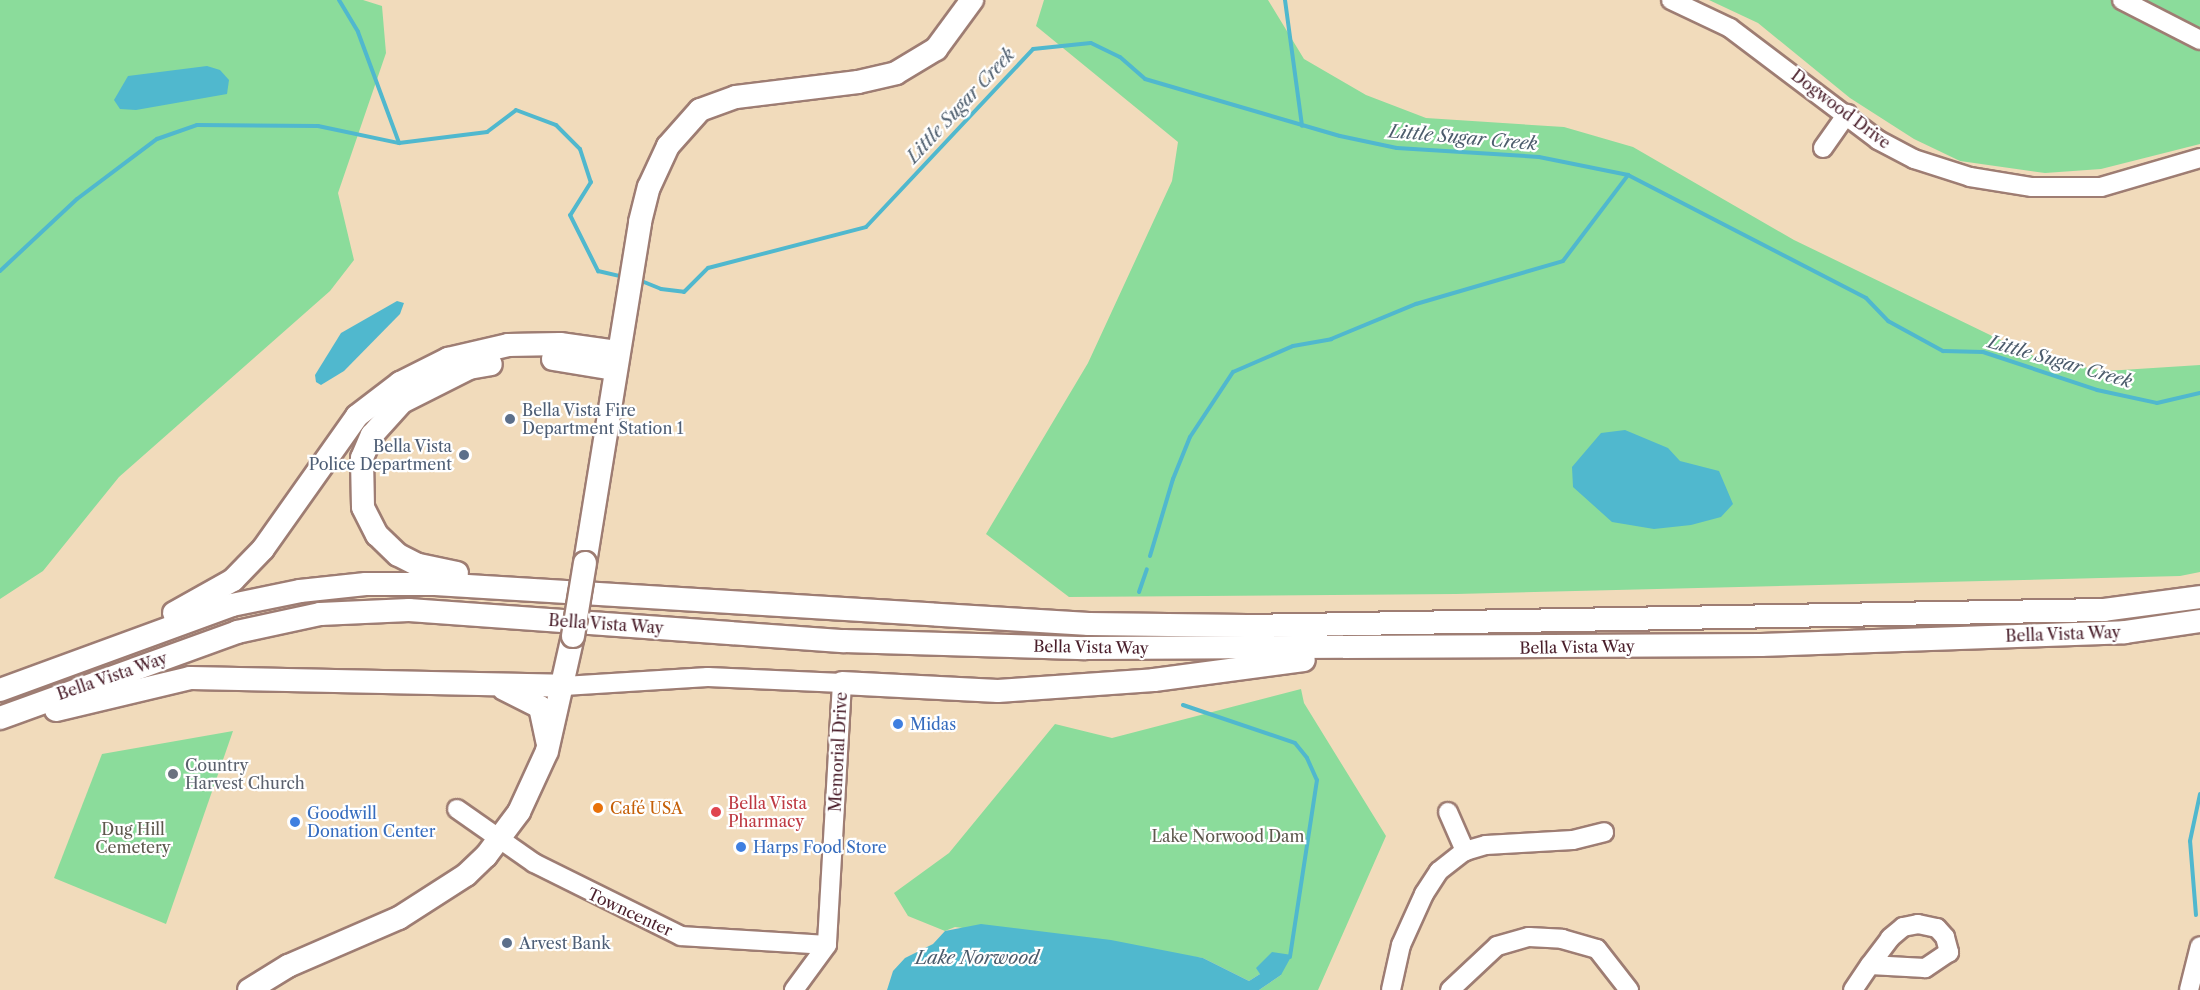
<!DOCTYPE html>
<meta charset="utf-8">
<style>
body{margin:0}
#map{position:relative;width:2200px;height:990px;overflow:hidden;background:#f1dbbb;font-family:"Libre Caslon Text",serif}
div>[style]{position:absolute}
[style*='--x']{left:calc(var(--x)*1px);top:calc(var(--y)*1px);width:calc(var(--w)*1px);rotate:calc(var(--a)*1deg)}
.green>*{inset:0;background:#8bdc9b}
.water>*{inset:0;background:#50b8ce}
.stream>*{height:4px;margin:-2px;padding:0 2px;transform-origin:2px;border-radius:2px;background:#50b8ce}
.roads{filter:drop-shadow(2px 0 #9e7d73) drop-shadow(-2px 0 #9e7d73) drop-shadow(0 2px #9e7d73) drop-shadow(0 -2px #9e7d73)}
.minor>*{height:18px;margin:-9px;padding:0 9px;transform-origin:9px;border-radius:9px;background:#fff}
.major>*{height:22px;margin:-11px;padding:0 11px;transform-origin:11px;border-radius:11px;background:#fff}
.bridges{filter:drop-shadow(2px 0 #9e7d73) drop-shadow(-2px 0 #9e7d73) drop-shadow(0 2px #9e7d73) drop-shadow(0 -2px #9e7d73)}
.major-bridge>*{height:22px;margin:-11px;padding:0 11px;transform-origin:11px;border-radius:11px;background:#fff}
.dots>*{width:16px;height:16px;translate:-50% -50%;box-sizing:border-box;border:3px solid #fff;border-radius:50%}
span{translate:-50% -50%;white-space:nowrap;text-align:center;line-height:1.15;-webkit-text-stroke:4.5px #fff;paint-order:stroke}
.street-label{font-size:16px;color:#4a1f2b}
.service-label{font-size:16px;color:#4e5e75}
.left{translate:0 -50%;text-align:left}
.right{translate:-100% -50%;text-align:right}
.shop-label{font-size:16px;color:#366cbe}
.worship-label{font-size:16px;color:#5b616d}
.health-label{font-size:16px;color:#be3a42}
.food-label{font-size:16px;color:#c56008}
.park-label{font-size:16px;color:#5e584d}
.water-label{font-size:18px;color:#4c5c6c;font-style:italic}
</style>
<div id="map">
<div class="green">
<i style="clip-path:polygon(0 0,363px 0,382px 6px,386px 53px,338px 193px,354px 260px,330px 291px,119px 477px,43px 571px,0 599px)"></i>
<i style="clip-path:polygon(1044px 0,1268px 0,1304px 59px,1366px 95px,1426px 118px,1564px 127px,1633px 147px,1794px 240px,2042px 360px,2106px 371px,2200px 365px,2200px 572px,2180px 576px,1456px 594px,1069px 597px,986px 534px,1088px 363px,1172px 181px,1178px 142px,1036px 26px)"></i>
<i style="clip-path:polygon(1709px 0,2200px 0,2200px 144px,2101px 169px,2045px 173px,1960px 161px,1914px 139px,1850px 98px,1758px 23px)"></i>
<i style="clip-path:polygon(1301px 689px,1304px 703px,1386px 836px,1318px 990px,1259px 990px,1281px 975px,1260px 974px,1249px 981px,1203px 958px,955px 927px,945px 931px,908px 916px,894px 893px,949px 853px,1055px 724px,1112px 738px)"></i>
<i style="clip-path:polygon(233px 731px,166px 924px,54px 878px,102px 754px)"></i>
</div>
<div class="water">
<i style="clip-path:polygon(207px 66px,220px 70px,229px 80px,227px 94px,136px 110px,120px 109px,114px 100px,128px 76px)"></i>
<i style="clip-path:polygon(397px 301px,404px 303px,400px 314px,344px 371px,321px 385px,316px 382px,315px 375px,341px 333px)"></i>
<i style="clip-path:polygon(1625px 430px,1668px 448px,1680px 461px,1719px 471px,1733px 504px,1721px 517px,1691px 525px,1654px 529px,1612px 522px,1573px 487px,1572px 467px,1601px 433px)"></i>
<i style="clip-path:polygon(981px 924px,1111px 940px,1203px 958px,1249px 981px,1260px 974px,1256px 968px,1272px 952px,1292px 955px,1281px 975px,1259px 990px,887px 990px,893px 971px,905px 958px,933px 944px,945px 931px)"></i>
</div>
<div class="stream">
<i style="--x:339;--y:0;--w:37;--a:59"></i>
<i style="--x:358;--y:32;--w:118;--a:69.7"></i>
<i style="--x:1285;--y:0;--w:127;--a:82.3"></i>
<i style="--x:0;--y:271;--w:105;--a:-43.1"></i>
<i style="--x:77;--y:199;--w:100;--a:-36.9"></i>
<i style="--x:157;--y:139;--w:42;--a:-19.3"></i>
<i style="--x:197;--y:125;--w:121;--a:0.5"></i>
<i style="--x:318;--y:126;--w:83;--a:11.9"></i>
<i style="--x:399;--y:143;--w:89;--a:-7.1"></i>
<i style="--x:487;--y:132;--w:36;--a:-37"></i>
<i style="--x:516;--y:110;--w:43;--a:20.6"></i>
<i style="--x:556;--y:125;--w:34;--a:45"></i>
<i style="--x:580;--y:149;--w:35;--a:72"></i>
<i style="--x:591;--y:182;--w:39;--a:122"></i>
<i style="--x:570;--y:215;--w:63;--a:63.4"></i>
<i style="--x:598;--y:271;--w:26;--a:13"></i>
<i style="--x:639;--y:280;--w:24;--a:22"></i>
<i style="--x:661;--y:289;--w:23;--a:7"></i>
<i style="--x:684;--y:292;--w:34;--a:-45"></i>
<i style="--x:708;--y:268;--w:163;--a:-14.5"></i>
<i style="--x:866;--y:227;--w:244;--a:-46.8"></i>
<i style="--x:1033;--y:49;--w:58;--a:-5.9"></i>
<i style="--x:1091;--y:43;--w:32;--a:26"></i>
<i style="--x:1120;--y:57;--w:33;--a:41"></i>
<i style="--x:1145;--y:79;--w:203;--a:16.3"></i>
<i style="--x:1340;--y:136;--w:58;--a:11.9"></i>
<i style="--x:1397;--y:148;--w:142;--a:3.6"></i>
<i style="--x:1539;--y:157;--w:91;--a:11.4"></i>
<i style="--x:1628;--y:175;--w:268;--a:27.3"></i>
<i style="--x:1866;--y:298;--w:32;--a:46"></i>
<i style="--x:1888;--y:321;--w:63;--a:28.6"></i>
<i style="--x:1943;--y:351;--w:40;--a:1.4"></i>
<i style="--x:1983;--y:352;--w:120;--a:18.4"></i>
<i style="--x:2097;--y:390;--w:61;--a:12.2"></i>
<i style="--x:2157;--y:403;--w:44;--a:-13.1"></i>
<i style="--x:1150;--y:556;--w:80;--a:-73.4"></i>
<i style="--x:1173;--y:479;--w:45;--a:-68"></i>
<i style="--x:1190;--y:437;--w:78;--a:-56.5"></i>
<i style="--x:1233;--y:372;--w:65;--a:-23.4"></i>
<i style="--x:1293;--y:346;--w:39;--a:-10"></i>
<i style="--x:1331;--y:339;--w:92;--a:-22.4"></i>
<i style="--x:1416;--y:304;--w:153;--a:-16.3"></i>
<i style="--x:1563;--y:261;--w:108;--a:-52.9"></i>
<i style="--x:1139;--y:592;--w:24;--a:-71"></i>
<i style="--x:1183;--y:705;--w:118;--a:18.7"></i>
<i style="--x:1295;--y:743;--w:19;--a:51"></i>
<i style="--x:1307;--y:758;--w:24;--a:66"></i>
<i style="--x:1317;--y:780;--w:179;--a:98.7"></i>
<i style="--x:2196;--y:915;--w:74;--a:-94.6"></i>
<i style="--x:2190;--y:841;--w:48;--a:-78"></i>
</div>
<div class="roads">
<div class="minor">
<i style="--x:1671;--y:0;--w:65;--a:25.4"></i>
<i style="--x:1730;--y:28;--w:186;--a:37.1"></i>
<i style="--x:1878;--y:140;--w:41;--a:27.8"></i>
<i style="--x:1914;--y:159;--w:59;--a:17.8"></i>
<i style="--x:1970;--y:177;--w:63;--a:9.2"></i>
<i style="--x:2032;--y:187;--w:69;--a:0"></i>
<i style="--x:2101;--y:187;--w:103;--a:-16.3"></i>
<i style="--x:2122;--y:0;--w:88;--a:27.1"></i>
<i style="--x:1823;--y:148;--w:42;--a:-54.8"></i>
<i style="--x:564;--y:686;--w:144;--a:-3.6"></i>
<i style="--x:708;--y:677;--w:134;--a:2.6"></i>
<i style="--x:842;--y:683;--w:262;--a:93.3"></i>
<i style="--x:827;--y:945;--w:56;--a:126.3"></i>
<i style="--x:457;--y:809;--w:94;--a:35"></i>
<i style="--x:534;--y:863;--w:164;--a:26.4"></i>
<i style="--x:681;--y:936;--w:146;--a:3.5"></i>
<i style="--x:1448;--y:812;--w:43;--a:66.4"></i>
<i style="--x:1391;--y:990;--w:46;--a:-77.5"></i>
<i style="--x:1401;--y:945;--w:56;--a:-65.7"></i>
<i style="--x:1424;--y:894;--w:27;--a:-57"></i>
<i style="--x:1439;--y:871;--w:33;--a:-38"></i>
<i style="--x:1465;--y:851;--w:22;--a:-16"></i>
<i style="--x:1486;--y:845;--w:87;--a:-3.3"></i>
<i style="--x:1573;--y:840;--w:32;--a:-14"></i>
<i style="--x:1450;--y:990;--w:64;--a:-43.1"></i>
<i style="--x:1497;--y:946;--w:33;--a:-16"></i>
<i style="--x:1529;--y:937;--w:33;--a:3"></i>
<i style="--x:1562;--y:939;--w:36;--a:16"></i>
<i style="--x:1597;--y:949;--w:52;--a:52"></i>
<i style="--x:1853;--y:990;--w:30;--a:-56"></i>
<i style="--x:1870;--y:965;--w:34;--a:-53"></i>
<i style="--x:1890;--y:938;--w:17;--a:-40"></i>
<i style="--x:1903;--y:927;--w:15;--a:-11"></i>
<i style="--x:1918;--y:924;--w:19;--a:12"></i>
<i style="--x:1937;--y:928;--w:12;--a:48"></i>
<i style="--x:1945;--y:937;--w:16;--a:75"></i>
<i style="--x:1949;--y:952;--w:29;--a:146"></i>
<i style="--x:1925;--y:968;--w:55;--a:-176.9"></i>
<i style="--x:2189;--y:990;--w:45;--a:-76"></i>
</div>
<div class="major">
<i style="--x:553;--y:359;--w:63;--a:9.2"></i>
<i style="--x:585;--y:563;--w:345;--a:-80.8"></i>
<i style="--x:640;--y:222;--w:36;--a:-76"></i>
<i style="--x:649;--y:187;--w:45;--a:-65.1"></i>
<i style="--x:668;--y:146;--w:48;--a:-48.4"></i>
<i style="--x:700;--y:110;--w:38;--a:-20"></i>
<i style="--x:736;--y:97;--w:123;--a:-7"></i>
<i style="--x:858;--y:82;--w:39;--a:-13"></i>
<i style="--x:896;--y:73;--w:47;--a:-31"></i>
<i style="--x:936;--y:49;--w:61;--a:-53.7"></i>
<i style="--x:457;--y:573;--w:40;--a:-168"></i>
<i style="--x:418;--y:565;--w:22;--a:-153"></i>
<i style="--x:398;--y:555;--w:29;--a:-136"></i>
<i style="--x:377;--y:535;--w:31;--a:-117"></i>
<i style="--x:363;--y:507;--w:49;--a:-91.2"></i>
<i style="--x:362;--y:458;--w:25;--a:-67"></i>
<i style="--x:372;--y:435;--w:45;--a:-47.7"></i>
<i style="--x:402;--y:402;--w:75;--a:-26.9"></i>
<i style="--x:469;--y:368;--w:22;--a:-10"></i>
<i style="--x:174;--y:613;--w:68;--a:-29.2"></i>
<i style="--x:233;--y:580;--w:43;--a:-45.9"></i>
<i style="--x:263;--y:549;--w:163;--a:-54.7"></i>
<i style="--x:357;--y:416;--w:54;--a:-37.5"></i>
<i style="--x:400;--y:383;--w:54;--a:-26.6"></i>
<i style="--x:448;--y:359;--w:62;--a:-13.1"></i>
<i style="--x:508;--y:345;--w:52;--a:-1.1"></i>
<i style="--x:560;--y:344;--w:59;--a:7.9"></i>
<i style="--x:842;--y:683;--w:156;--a:2.9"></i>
<i style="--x:998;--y:691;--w:156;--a:-4"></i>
<i style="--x:1154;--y:680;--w:151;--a:-7.6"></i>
<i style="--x:504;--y:689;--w:40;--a:26.6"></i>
<i style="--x:540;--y:707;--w:35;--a:78"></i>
<i style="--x:0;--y:690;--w:247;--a:-20.1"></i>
<i style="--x:232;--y:605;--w:69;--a:-11.6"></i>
<i style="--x:300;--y:591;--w:66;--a:-6.1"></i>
<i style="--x:366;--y:584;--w:69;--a:0"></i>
<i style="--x:435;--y:584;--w:655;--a:3.5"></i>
<i style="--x:1089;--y:624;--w:158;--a:0.7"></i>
<i style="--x:1247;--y:626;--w:857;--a:-1.07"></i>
<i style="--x:2104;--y:610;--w:97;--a:-7.7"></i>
<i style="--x:56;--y:710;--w:138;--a:-13.4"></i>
<i style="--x:190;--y:678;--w:374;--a:1.2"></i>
<i style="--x:0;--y:718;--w:252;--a:-19.9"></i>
<i style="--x:237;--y:632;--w:85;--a:-12.2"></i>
<i style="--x:320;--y:614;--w:89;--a:-2.6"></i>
<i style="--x:409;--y:610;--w:436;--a:4.1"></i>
<i style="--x:844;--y:641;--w:242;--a:1.7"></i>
<i style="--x:1086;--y:648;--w:675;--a:-0.25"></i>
<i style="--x:1761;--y:645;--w:364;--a:-2"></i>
<i style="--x:2125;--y:632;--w:76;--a:-8.3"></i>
<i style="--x:249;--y:990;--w:46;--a:-31.6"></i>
<i style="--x:288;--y:966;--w:121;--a:-23.4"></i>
<i style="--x:399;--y:918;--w:80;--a:-32.7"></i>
<i style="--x:466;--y:875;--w:28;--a:-44"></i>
<i style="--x:486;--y:856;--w:55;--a:-53.1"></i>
<i style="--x:519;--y:812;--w:67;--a:-65.3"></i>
<i style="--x:547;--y:751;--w:118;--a:-77.3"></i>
</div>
</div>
<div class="bridges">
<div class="major-bridge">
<i style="--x:573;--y:636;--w:74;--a:-80.7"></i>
</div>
</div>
<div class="dots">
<i style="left:510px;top:419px;background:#5c6f8a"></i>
<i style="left:464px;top:455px;background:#5c6f8a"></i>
<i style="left:898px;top:724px;background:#3f7fe0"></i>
<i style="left:173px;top:774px;background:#6b7280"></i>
<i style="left:598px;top:808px;background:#e8710a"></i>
<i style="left:716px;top:812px;background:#e0444e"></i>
<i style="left:295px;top:822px;background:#3f7fe0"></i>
<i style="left:741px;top:847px;background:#3f7fe0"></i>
<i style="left:507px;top:943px;background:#5c6f8a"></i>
</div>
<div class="street-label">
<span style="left:1841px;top:109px;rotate:37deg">Dogwood Drive</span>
<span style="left:606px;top:624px;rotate:4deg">Bella Vista Way</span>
<span style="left:2063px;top:634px;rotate:-2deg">Bella Vista Way</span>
<span style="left:1091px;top:647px;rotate:1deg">Bella Vista Way</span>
<span style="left:1577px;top:647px;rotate:-1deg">Bella Vista Way</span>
<span style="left:112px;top:676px;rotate:-19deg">Bella Vista Way</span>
<span style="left:838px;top:752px;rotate:-87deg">Memorial Drive</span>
<span style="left:630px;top:912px;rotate:25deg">Towncenter</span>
</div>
<div class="service-label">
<span class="left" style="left:522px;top:419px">Bella Vista Fire<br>Department Station 1</span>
<span class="right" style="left:452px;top:455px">Bella Vista<br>Police Department</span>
<span class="left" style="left:519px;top:943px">Arvest Bank</span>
</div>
<div class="shop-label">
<span class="left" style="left:910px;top:724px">Midas</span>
<span class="left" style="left:307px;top:822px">Goodwill<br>Donation Center</span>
<span class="left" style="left:753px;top:847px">Harps Food Store</span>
</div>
<div class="worship-label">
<span class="left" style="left:185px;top:774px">Country<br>Harvest Church</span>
</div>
<div class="health-label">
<span class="left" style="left:728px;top:812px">Bella Vista<br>Pharmacy</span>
</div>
<div class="food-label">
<span class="left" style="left:610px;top:808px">Café USA</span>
</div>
<div class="park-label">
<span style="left:133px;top:838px">Dug Hill<br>Cemetery</span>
<span style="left:1228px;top:836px">Lake Norwood Dam</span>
</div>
<div class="water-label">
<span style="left:961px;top:106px;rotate:-47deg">Little Sugar Creek</span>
<span style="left:1463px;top:138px;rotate:5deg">Little Sugar Creek</span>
<span style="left:2060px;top:362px;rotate:16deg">Little Sugar Creek</span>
<span style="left:977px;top:958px">Lake Norwood</span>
</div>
</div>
